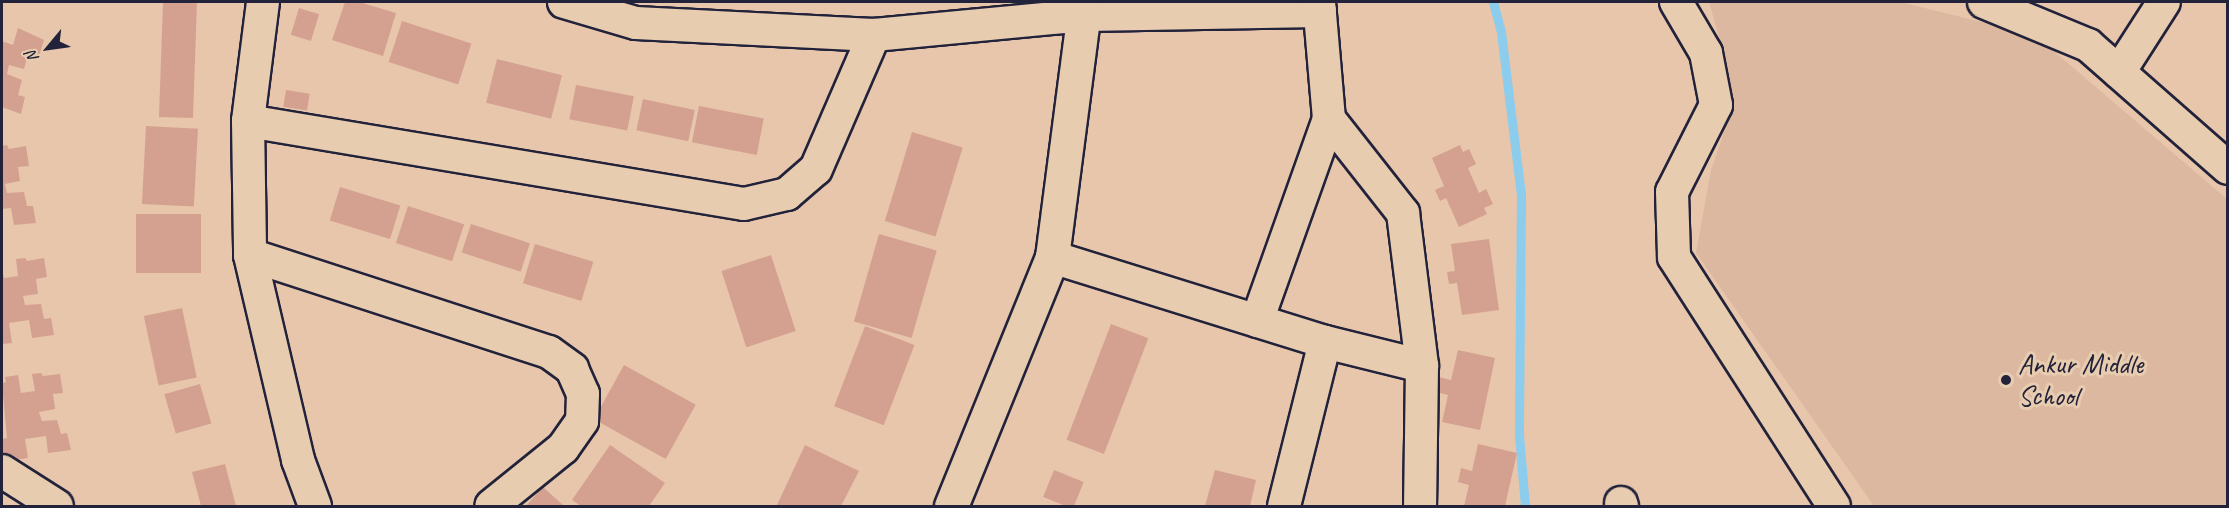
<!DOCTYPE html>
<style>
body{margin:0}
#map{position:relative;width:2229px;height:508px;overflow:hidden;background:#e7c6ab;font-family:Caveat,sans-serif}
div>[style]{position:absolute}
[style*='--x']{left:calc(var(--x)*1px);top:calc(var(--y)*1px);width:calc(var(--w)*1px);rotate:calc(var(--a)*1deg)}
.built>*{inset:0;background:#ddb8a1}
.stream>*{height:9px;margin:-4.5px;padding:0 4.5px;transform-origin:4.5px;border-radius:4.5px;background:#8ccced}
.building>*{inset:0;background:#d4a191;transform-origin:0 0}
.roads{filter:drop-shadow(2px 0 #22223b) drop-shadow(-2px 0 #22223b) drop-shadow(0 2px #22223b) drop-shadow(0 -2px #22223b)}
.street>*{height:32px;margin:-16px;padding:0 16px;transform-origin:16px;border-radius:16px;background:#e8ccaf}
.secondary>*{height:33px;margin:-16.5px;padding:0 16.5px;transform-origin:16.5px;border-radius:16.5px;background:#e8ccaf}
.dots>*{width:16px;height:16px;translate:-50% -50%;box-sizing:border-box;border:3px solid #e8ccaf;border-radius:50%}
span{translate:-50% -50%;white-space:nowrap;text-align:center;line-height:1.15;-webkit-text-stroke:6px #e8ccaf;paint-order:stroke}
.poi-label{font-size:28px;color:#22223b}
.left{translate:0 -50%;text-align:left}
.frame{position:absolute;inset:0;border:3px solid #22223b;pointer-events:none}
.north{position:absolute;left:18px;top:18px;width:60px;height:60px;-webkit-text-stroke:4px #e8ccaf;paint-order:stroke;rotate:241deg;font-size:16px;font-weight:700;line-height:24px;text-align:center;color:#22223b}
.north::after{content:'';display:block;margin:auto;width:21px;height:27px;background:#22223b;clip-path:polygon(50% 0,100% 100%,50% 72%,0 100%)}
</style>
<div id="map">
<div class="built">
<i style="clip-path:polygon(1709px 2px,1900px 2px,2035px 35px,2227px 199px,2227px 506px,1874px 506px,1696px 253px,1711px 170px,1730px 115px,1726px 62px)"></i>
</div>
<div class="stream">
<i style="--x:1493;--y:2;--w:31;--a:75"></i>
<i style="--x:1501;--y:32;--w:163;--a:83"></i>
<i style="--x:1521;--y:194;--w:241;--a:90.5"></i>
<i style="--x:1519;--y:435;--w:71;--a:85.2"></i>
</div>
<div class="building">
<i style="left:163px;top:2px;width:34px;height:115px;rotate:2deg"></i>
<i style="clip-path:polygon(345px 2px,359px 2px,396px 13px,383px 56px,332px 40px)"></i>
<i style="left:299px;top:8px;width:21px;height:28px;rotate:17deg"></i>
<i style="left:402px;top:21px;width:73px;height:43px;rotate:18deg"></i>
<i style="clip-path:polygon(18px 28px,44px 40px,38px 59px,28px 55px,24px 69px,9px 65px,7px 74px,22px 80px,18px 95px,25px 97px,21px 114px,2px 107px,2px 41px,13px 45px)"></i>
<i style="left:497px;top:59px;width:67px;height:45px;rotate:14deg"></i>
<i style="left:576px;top:85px;width:59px;height:35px;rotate:11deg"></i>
<i style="left:286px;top:90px;width:24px;height:17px;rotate:9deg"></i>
<i style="left:643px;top:99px;width:53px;height:32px;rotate:12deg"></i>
<i style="left:699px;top:106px;width:66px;height:37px;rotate:11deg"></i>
<i style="left:146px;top:126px;width:52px;height:78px;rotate:3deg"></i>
<i style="left:912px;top:132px;width:53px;height:93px;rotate:17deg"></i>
<i style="clip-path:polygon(7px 145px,9px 149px,26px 146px,29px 166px,18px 167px,20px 181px,5px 184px,7px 193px,24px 192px,27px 206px,33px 206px,36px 223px,14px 225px,11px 208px,2px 209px,2px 146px)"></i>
<i style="clip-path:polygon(1460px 145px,1463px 152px,1469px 149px,1476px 164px,1468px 168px,1479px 193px,1486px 189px,1493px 204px,1484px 208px,1487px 214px,1459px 227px,1446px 198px,1440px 201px,1435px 190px,1444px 186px,1432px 158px)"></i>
<i style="left:340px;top:187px;width:63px;height:35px;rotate:17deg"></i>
<i style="left:408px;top:206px;width:59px;height:39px;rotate:18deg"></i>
<i style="left:136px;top:214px;width:65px;height:59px"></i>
<i style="left:471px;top:224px;width:62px;height:30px;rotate:18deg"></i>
<i style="left:879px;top:234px;width:60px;height:91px;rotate:16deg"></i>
<i style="clip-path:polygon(1489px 239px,1499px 310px,1462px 315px,1457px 283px,1449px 284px,1447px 272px,1455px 271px,1451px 244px)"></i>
<i style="left:535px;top:244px;width:61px;height:41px;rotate:17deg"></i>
<i style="left:771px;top:255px;width:80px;height:52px;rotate:72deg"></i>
<i style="clip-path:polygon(25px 258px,27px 261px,44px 258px,47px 277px,36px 279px,38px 294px,23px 296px,25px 305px,41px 304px,44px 319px,51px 318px,54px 335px,32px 338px,29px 320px,9px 323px,12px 343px,2px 344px,2px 269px,4px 278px,18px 276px,16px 259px)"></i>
<i style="left:182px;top:308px;width:71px;height:39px;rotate:78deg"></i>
<i style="left:1111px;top:324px;width:40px;height:124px;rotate:21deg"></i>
<i style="left:865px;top:326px;width:53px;height:86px;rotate:21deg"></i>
<i style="clip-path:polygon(1458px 350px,1495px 358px,1480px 430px,1442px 422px,1448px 395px,1436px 392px,1439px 377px,1451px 380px)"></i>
<i style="left:624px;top:365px;width:82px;height:62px;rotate:29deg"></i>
<i style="clip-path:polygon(41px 373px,43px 376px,60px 374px,63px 393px,53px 394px,55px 409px,39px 412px,42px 421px,57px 420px,61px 434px,67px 433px,71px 450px,48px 453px,46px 436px,25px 439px,28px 458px,2px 462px,2px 439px,7px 438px,2px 383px,6px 382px,5px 377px,18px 375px,21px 393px,35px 391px,32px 374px)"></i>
<i style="left:200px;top:384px;width:41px;height:37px;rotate:74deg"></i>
<i style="clip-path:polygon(1478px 444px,1517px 453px,1505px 506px,1464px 506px,1469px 485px,1458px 482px,1461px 468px,1472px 471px)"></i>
<i style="clip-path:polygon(610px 445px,665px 483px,649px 506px,581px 506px,572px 500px)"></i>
<i style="clip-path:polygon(805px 445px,859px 471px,841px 506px,777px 505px)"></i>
<i style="clip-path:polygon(225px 464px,236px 506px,201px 506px,192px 472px)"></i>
<i style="left:1054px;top:470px;width:32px;height:29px;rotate:22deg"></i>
<i style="clip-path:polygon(1215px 470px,1256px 480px,1250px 506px,1205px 506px)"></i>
<i style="clip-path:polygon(543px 487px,564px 506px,526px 506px)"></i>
</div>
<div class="roads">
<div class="street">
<i style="--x:263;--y:2;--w:120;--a:97.2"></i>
<i style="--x:248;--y:121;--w:134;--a:89.1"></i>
<i style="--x:250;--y:255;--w:211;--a:76.8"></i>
<i style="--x:298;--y:460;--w:49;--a:69.7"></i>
<i style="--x:564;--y:2;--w:75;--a:16.3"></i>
<i style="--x:636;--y:23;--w:238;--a:2.9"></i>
<i style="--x:874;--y:35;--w:213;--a:-5.4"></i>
<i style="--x:1086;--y:15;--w:234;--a:-1"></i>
<i style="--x:1676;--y:2;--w:59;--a:59.5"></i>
<i style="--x:1706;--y:53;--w:53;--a:79.1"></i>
<i style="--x:1716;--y:105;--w:97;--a:116.8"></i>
<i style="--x:1672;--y:192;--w:65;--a:88.2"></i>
<i style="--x:1674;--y:257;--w:296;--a:57.3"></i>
<i style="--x:1984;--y:2;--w:113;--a:22.5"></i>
<i style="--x:2088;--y:45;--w:186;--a:41.3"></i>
<i style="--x:2119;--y:72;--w:83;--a:-57.3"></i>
<i style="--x:1329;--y:119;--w:120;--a:51.8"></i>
<i style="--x:1403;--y:213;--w:154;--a:82.9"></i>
<i style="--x:1422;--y:366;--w:140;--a:90.8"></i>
<i style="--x:248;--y:121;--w:503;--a:9.5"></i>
<i style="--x:744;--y:204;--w:44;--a:-13.1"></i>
<i style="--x:787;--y:194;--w:38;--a:-41"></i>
<i style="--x:816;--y:169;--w:146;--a:-66.6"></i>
<i style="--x:250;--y:255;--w:314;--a:18"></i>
<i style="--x:549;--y:352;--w:29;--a:36"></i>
<i style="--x:572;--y:369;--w:27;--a:66"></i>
<i style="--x:583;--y:394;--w:27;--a:92"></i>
<i style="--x:582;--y:421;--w:33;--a:125"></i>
<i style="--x:563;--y:448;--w:92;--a:141.1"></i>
<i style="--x:1052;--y:257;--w:286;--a:17.3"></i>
<i style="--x:1325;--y:342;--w:100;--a:13.9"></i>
<i style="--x:1257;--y:321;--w:214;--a:-70.4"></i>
<i style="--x:1329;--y:119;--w:117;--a:-94.9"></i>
<i style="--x:2;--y:471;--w:65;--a:32.5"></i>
<i style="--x:1621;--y:503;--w:3;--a:72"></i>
<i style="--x:1284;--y:506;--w:169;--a:-76"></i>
</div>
<div class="secondary">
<i style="--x:951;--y:506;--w:269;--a:-67.9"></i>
<i style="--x:1052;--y:257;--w:257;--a:-82.6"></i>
</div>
</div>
<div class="dots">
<i style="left:2006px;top:380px;background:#22223b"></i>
</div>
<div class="poi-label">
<span class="left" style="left:2018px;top:380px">Ankur Middle<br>School</span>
</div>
<div class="frame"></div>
<div class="north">N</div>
</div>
